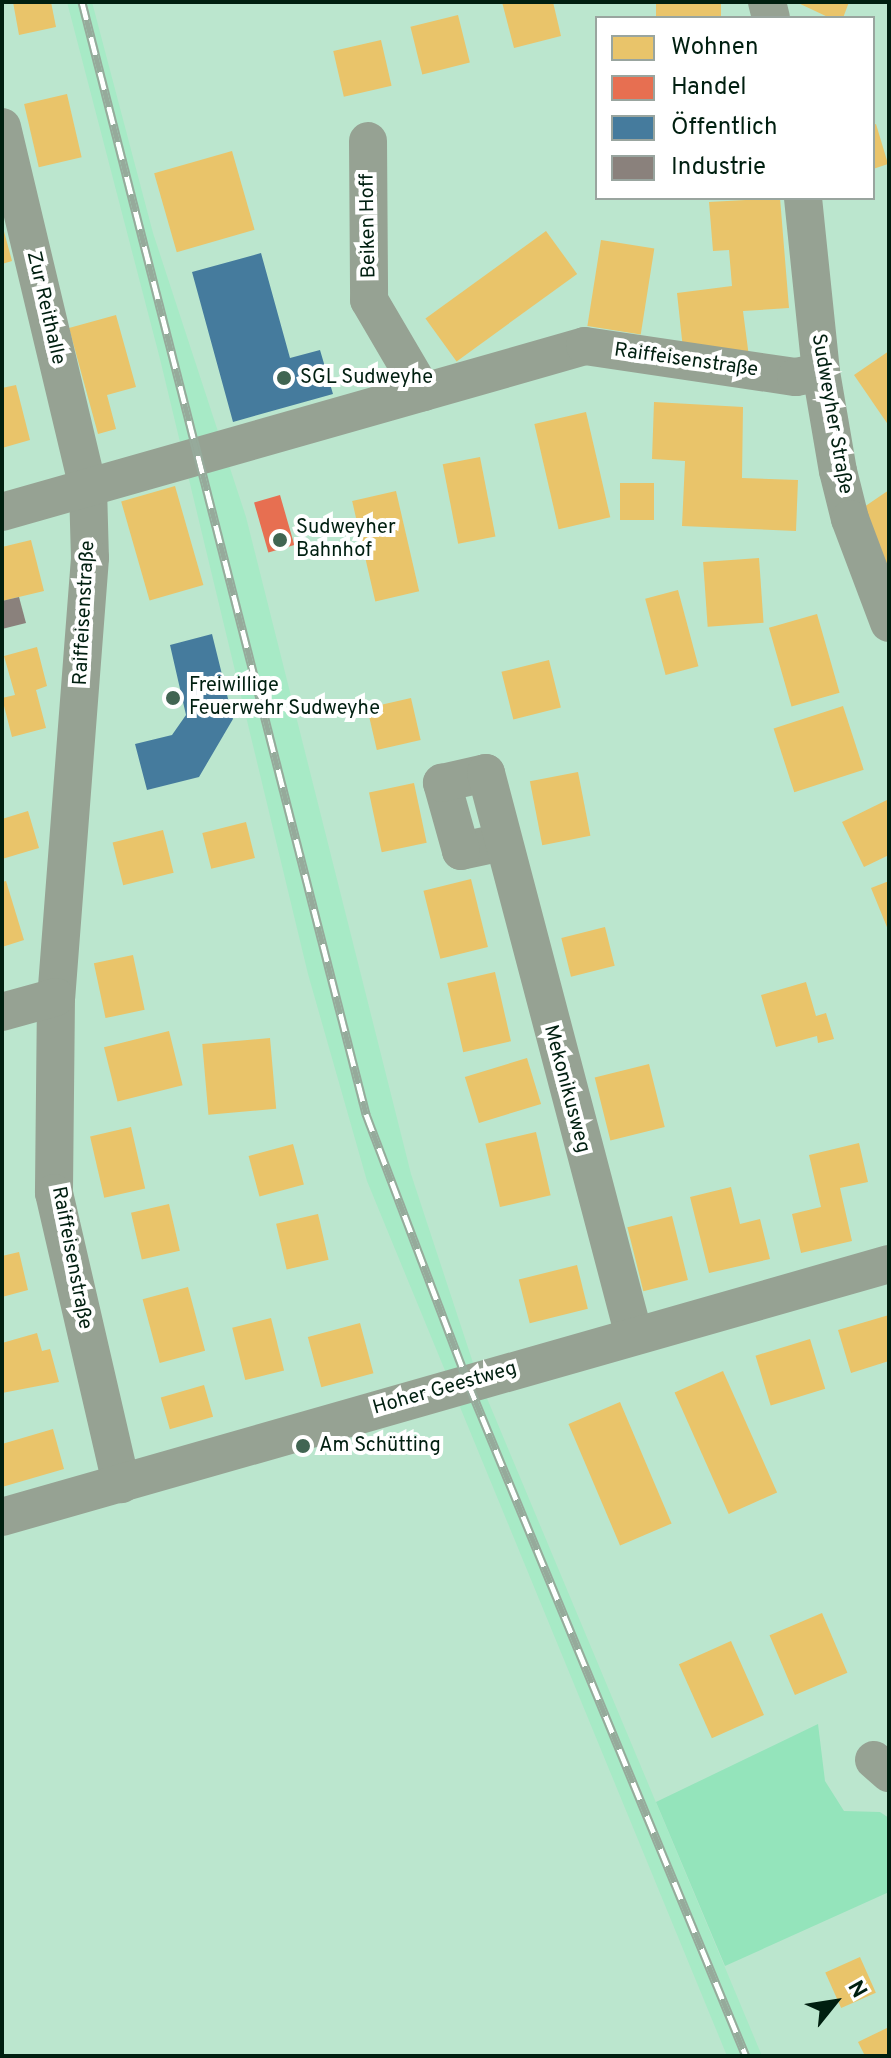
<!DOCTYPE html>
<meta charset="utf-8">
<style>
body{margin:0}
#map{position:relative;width:891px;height:2058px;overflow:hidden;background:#bbe6ce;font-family:Overpass,sans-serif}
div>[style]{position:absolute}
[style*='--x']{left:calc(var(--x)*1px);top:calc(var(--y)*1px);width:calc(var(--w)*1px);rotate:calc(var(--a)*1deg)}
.built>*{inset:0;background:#a7eac6}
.green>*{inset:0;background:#94e4bb}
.homes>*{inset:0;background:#e9c46a;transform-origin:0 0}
.shops>*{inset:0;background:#e76f51;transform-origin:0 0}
.public>*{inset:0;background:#457b9d}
.industry>*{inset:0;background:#8a817c}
.minor>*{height:38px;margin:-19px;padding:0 19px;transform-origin:19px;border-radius:19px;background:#96a293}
.rail>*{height:9px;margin-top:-4.5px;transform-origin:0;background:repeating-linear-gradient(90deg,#fff 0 18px,#96aa9b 0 36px);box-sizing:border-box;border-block:2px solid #96aa9b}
.dots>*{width:22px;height:22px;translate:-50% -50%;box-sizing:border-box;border:4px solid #fff;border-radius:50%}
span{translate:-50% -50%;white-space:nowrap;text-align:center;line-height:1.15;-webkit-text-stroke:8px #fff;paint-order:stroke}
.street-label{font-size:20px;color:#001f10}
.poi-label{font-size:20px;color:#001f10}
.left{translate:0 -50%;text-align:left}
.frame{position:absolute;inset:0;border:4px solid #001f10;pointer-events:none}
.legend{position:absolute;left:595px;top:16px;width:280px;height:184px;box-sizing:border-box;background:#fff;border:2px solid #99a59f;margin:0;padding:10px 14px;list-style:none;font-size:24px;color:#001f10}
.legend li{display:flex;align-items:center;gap:16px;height:40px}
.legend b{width:40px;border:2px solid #99a59f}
.north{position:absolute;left:795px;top:1962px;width:80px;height:80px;-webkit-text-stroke:6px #fff;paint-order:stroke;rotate:60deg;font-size:22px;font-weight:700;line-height:32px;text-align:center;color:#001f10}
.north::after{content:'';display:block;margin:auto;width:28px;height:36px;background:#001f10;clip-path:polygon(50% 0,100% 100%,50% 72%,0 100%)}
</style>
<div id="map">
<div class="built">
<i style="clip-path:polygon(67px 2px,92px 2px,153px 233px,246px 517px,411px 1174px,476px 1372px,762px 2056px,727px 2056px,367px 1181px,308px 974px,160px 359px)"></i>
</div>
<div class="green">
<i style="clip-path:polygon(818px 1724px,825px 1781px,844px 1811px,880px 1812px,889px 1818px,889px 1892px,725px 1966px,656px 1802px)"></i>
</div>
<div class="homes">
<i style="clip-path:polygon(13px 2px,51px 2px,56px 27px,19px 35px)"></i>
<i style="clip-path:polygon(502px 2px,553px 2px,561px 36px,514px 48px)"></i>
<i style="left:656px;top:2px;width:65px;height:16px"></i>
<i style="clip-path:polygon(796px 2px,849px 2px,843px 18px,830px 18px)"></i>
<i style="left:458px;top:15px;width:49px;height:49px;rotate:76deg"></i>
<i style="left:381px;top:40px;width:47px;height:49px;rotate:77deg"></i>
<i style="left:67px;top:94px;width:65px;height:44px;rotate:77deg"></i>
<i style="clip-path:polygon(876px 124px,888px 164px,873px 169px,873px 125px)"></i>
<i style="left:232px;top:151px;width:82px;height:81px;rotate:74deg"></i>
<i style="clip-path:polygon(780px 198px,789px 308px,743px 311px,749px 357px,683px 349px,677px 293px,732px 286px,729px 250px,713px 251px,709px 202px)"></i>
<i style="clip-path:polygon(2px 224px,12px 261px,2px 264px)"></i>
<i style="left:546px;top:231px;width:53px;height:149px;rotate:54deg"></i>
<i style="left:601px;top:240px;width:54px;height:87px;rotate:9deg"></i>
<i style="clip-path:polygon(116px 315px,136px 387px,107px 395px,116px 429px,98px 434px,69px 328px)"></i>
<i style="clip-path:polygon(889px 351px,889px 426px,854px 375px)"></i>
<i style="clip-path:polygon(16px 385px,30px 440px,2px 448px,2px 388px)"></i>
<i style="clip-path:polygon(654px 402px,743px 407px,742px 478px,798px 480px,796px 531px,682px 526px,685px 461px,652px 459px)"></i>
<i style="left:586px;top:412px;width:108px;height:53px;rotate:77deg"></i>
<i style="left:480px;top:457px;width:81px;height:38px;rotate:79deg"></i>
<i style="left:620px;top:483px;width:34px;height:37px"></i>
<i style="left:175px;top:486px;width:103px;height:56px;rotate:74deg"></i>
<i style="clip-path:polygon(889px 490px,889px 570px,864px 507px)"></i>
<i style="left:396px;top:491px;width:103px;height:45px;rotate:77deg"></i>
<i style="clip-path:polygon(31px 540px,44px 591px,2px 601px,2px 547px)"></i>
<i style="left:759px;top:558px;width:65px;height:56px;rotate:86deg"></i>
<i style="left:678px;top:590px;width:79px;height:34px;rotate:75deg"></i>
<i style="left:817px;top:614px;width:82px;height:50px;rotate:74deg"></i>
<i style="clip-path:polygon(37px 647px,47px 686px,36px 690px,46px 728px,12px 737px,2px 698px,15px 695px,4px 656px)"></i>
<i style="left:549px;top:660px;width:49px;height:49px;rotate:76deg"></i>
<i style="left:411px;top:698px;width:43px;height:45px;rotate:77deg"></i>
<i style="left:843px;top:706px;width:67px;height:73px;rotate:72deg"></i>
<i style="left:578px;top:772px;width:65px;height:49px;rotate:79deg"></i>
<i style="left:414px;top:783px;width:61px;height:46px;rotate:78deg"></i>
<i style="clip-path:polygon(889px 799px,889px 855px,864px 867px,842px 822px)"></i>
<i style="clip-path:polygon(28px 811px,39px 848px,2px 859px,2px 819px)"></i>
<i style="left:246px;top:822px;width:37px;height:45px;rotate:76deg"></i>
<i style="left:163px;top:830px;width:44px;height:52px;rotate:76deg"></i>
<i style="left:471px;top:879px;width:70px;height:49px;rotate:76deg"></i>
<i style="clip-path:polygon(6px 881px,24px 940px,2px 947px,2px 882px)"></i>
<i style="clip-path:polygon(889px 881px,889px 932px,871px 888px)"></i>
<i style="left:605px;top:927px;width:40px;height:45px;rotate:76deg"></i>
<i style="left:133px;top:955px;width:56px;height:40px;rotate:78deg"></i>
<i style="left:495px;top:972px;width:71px;height:49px;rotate:77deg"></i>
<i style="clip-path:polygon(806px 982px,816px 1016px,826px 1013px,834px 1039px,818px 1043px,817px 1036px,776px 1047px,761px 995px)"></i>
<i style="left:169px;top:1031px;width:56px;height:67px;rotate:76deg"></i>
<i style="left:270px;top:1038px;width:71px;height:68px;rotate:85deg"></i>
<i style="left:527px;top:1058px;width:48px;height:65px;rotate:73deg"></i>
<i style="left:649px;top:1064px;width:65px;height:56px;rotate:76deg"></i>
<i style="left:131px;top:1127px;width:63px;height:42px;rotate:77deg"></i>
<i style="left:536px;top:1132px;width:65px;height:52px;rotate:77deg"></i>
<i style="clip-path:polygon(859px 1143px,868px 1182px,840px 1188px,852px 1241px,801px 1253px,792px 1214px,821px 1207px,809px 1155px)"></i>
<i style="left:293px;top:1144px;width:42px;height:46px;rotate:75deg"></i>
<i style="clip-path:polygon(731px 1187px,740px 1224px,760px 1219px,770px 1259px,709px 1273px,690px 1197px)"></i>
<i style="left:169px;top:1204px;width:48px;height:39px;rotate:77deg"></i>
<i style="left:318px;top:1214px;width:47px;height:43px;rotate:77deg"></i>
<i style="left:672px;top:1216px;width:66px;height:46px;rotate:76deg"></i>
<i style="clip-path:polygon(19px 1252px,28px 1290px,2px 1297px,2px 1256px)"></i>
<i style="left:577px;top:1265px;width:45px;height:60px;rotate:76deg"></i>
<i style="left:188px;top:1287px;width:66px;height:47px;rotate:75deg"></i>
<i style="clip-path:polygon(889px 1315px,889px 1361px,851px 1373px,838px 1330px)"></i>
<i style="left:271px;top:1318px;width:54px;height:40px;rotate:76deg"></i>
<i style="left:360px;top:1323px;width:52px;height:54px;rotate:75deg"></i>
<i style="clip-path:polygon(37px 1333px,42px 1351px,50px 1349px,59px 1382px,2px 1393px,2px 1343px)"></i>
<i style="left:810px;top:1339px;width:52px;height:57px;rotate:73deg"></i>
<i style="left:723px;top:1371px;width:133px;height:53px;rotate:66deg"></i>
<i style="left:204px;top:1385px;width:33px;height:45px;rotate:74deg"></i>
<i style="left:620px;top:1402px;width:132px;height:56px;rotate:67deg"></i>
<i style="clip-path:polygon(53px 1429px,64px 1469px,2px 1487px,2px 1444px)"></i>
<i style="left:822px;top:1613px;width:65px;height:57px;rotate:67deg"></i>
<i style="left:731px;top:1641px;width:81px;height:57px;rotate:66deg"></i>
<i style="left:860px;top:1957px;width:39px;height:38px;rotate:66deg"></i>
<i style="clip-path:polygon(889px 2027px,889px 2056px,865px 2056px,858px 2042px)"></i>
</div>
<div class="shops">
<i style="left:280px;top:495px;width:52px;height:27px;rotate:74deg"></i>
</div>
<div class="public">
<i style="clip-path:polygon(261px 253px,290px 358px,320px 350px,333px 394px,233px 422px,192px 272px)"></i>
<i style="clip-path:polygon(212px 634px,233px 719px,199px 777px,147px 790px,135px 744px,172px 735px,186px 715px,170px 645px)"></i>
</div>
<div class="industry">
<i style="clip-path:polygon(19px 597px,26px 623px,2px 629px,2px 601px)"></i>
</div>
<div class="minor">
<i style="--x:767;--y:2;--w:16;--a:76"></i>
<i style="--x:2;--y:127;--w:371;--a:76.6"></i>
<i style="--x:88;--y:488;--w:70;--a:88.4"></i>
<i style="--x:90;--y:558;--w:440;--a:94.4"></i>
<i style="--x:56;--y:997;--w:196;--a:90.6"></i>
<i style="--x:54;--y:1193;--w:299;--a:77"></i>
<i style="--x:368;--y:141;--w:159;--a:89.6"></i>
<i style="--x:369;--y:300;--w:107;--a:59.6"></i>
<i style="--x:803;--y:198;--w:175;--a:84.1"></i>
<i style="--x:821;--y:372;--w:100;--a:80.3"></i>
<i style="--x:838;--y:471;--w:49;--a:76"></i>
<i style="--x:850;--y:519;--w:111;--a:69.4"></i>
<i style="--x:2;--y:512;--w:606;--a:-15.89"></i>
<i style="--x:585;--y:346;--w:213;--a:8.4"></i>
<i style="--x:796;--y:377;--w:25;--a:-11"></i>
<i style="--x:503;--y:842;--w:43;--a:167.9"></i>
<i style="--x:461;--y:851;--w:71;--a:-105.6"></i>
<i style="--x:442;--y:783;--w:45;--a:-12.8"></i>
<i style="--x:486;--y:773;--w:582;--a:75.27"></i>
<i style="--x:2;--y:1012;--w:56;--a:-15.5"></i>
<i style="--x:2;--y:1517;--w:922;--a:-15.92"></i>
<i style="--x:874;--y:1760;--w:20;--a:41"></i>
</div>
<div class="rail">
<i style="--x:82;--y:2;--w:1148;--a:75.67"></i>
<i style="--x:366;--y:1114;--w:288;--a:69.2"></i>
<i style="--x:468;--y:1383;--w:728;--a:67.56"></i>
</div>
<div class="dots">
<i style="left:284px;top:378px;background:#416552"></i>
<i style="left:280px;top:540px;background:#416552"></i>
<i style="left:173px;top:698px;background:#416552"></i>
<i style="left:303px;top:1446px;background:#416552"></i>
</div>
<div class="street-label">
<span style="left:369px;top:226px;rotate:-91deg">Beiken Hoff</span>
<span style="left:45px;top:308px;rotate:77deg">Zur Reithalle</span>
<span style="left:686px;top:361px;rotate:8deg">Raiffeisenstraße</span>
<span style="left:831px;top:414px;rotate:80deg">Sudweyher Straße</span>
<span style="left:85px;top:613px;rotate:-87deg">Raiffeisenstraße</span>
<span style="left:566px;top:1089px;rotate:75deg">Mekonikusweg</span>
<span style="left:71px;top:1258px;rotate:79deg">Raiffeisenstraße</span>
<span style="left:445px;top:1389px;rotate:-16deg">Hoher Geestweg</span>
</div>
<div class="poi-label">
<span class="left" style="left:300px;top:378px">SGL Sudweyhe</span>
<span class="left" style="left:296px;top:540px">Sudweyher<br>Bahnhof</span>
<span class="left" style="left:189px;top:698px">Freiwillige<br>Feuerwehr Sudweyhe</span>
<span class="left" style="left:319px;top:1446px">Am Schütting</span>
</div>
<div class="frame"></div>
<ul class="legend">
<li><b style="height:22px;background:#e9c46a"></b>Wohnen</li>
<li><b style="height:22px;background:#e76f51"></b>Handel</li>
<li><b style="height:22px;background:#457b9d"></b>Öffentlich</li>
<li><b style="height:22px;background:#8a817c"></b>Industrie</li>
</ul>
<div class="north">N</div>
</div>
